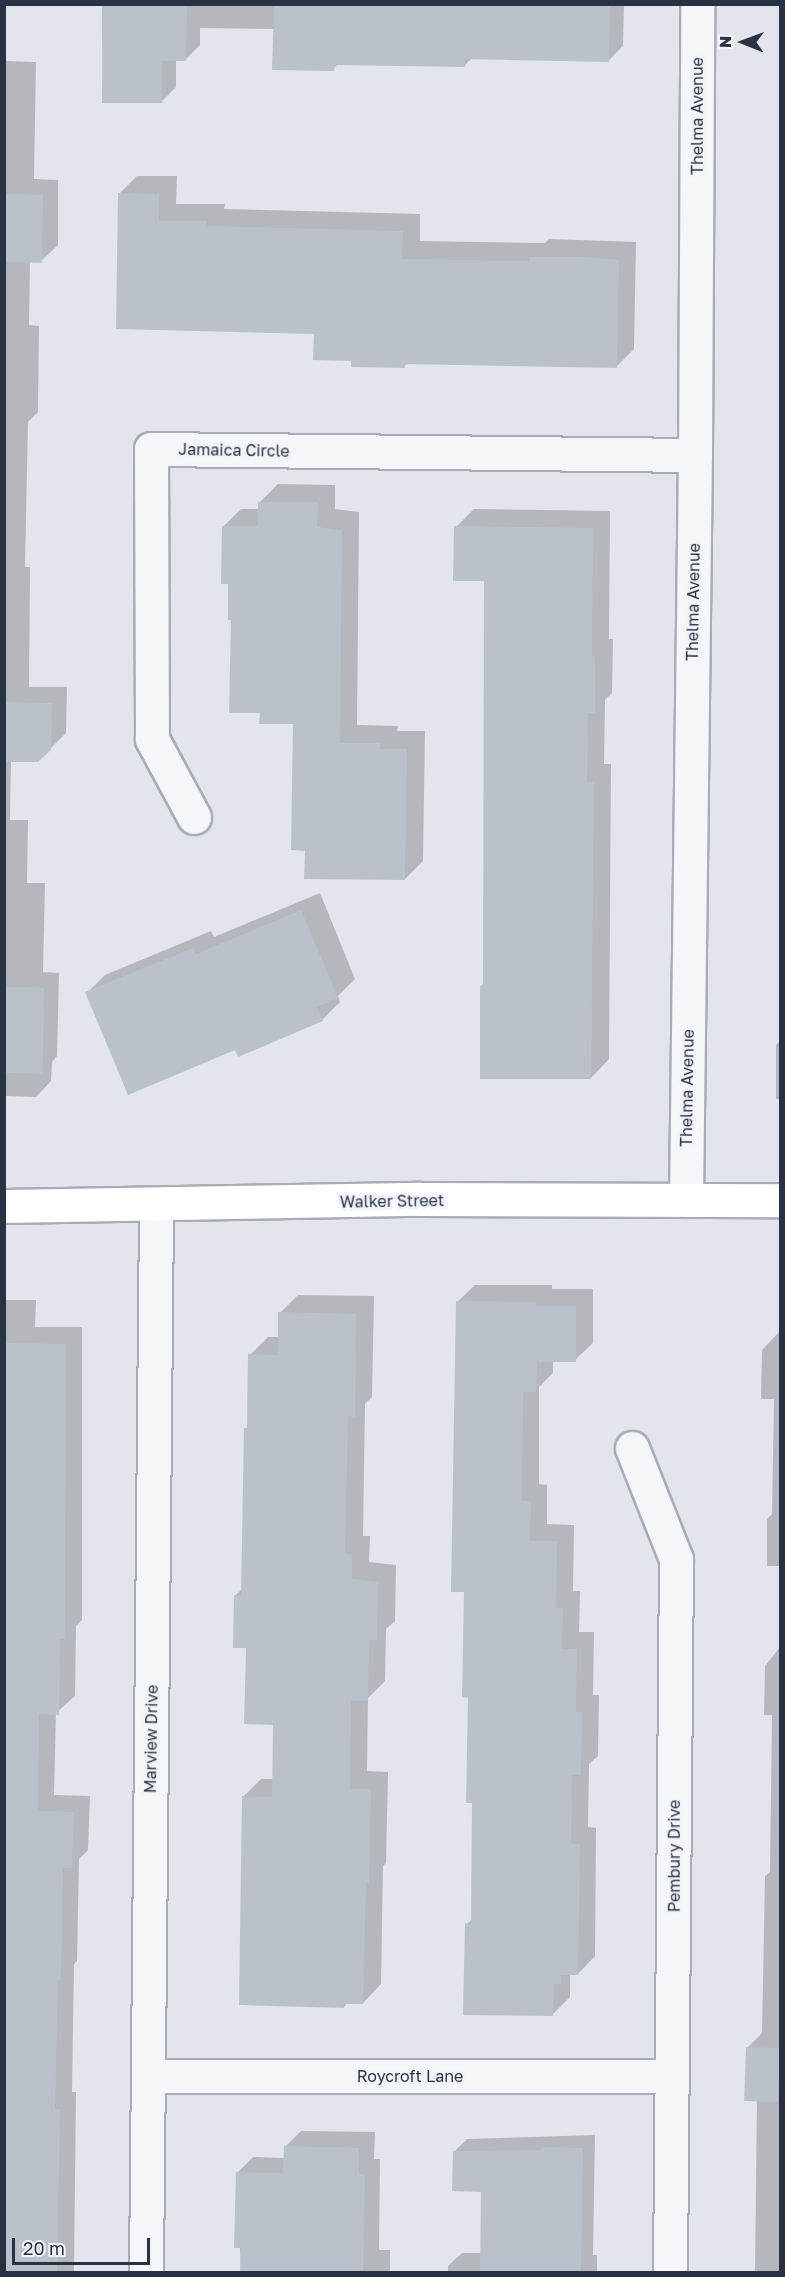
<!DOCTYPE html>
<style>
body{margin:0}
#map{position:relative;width:785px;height:2277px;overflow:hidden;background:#e2e5eb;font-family:"Golos Text",sans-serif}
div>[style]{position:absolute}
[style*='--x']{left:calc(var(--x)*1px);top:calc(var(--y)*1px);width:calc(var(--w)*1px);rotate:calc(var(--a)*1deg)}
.shadow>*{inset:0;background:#0003}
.building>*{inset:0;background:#bbc1cb;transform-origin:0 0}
.roads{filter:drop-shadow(2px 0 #a7acb6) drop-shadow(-2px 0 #a7acb6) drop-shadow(0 2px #a7acb6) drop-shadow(0 -2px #a7acb6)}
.street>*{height:33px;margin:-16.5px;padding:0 16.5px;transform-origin:16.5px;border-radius:16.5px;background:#f5f6f9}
.secondary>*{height:33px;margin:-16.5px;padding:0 16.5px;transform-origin:16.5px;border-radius:16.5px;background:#fff}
span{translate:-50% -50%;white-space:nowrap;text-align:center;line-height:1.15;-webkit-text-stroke:6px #f2f4f8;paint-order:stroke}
.street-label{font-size:16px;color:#293244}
.frame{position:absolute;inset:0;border:6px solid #293244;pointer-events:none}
.north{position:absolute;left:713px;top:12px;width:60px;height:60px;-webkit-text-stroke:4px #f2f4f8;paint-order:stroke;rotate:271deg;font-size:16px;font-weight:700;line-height:24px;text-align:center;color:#293244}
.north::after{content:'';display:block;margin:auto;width:21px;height:27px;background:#293244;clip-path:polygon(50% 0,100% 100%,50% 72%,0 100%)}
.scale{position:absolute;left:12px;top:2238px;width:138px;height:27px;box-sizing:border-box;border:3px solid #293244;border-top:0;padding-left:8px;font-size:18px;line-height:21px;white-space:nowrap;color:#293244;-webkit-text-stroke:4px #f2f4f8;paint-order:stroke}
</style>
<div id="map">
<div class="shadow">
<i style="clip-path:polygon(102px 4px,624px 4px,623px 46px,609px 60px,472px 58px,465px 65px,339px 63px,333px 69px,275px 29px,200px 28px,200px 45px,185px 60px,176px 60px,176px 87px,161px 102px,103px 101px)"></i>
<i style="clip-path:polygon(4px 61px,36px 62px,34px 179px,58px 180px,58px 245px,42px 260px,30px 260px,29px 325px,39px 326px,38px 412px,28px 422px,25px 567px,30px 567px,29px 687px,67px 687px,66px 733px,38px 761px,11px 760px,10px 820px,28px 820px,27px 883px,45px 883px,43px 972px,59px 973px,57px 1056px,52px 1062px,51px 1081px,36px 1097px,4px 1096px)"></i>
<i style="clip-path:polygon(137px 176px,177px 176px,176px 204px,225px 204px,224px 209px,420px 214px,420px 241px,545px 243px,549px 239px,636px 242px,634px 349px,616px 367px,408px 363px,404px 366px,352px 360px,119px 194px)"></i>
<i style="clip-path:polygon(278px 484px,335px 485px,335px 509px,359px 512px,357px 725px,398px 726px,397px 731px,425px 731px,423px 861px,405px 879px,306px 849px,295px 723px,261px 712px,232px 618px,223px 527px,241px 509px,259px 509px,259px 503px)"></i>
<i style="clip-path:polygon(474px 509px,610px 511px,609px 639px,613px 639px,612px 693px,605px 700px,604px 764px,611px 764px,609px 1059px,591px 1078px,481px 986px,485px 983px,485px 580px,456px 527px)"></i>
<i style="clip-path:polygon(780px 708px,780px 762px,779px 762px)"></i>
<i style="clip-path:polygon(320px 893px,355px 979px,338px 996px,340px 1002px,322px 1020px,236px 1048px,87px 993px,105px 975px,211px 931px,214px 937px)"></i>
<i style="clip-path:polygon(780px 1027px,780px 1099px,776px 1099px,776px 1045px,780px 1041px)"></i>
<i style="clip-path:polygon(475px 1285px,552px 1285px,552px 1289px,593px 1289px,593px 1343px,575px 1360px,553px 1360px,553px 1373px,539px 1387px,539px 1484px,547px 1485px,547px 1524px,574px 1525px,573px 1591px,580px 1591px,579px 1632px,594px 1632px,593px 1695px,599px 1695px,598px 1756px,589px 1764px,588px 1827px,596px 1828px,595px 1956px,578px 1974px,570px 1974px,570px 1997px,552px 2015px,467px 1924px,472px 1919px,473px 1801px,457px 1302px)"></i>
<i style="clip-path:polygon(298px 1295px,374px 1296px,372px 1397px,365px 1404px,363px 1536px,370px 1536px,369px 1562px,396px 1565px,395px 1621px,386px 1629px,385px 1681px,368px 1698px,367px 1771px,388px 1772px,386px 1863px,383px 1866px,381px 1984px,363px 2003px,348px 2002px,344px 2007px,243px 1797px,261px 1779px,274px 1779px,275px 1723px,247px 1647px,235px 1596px,243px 1588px,250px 1355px,268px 1337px,279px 1337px,280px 1313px)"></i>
<i style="clip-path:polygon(4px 1300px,36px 1300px,35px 1327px,82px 1327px,82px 1620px,76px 1626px,75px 1696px,56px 1713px,54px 1795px,90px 1796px,88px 1850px,79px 1859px,77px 1961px,74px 1964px,72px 2092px,76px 2092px,74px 2272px,4px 2272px)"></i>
<i style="clip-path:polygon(780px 1331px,780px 1566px,767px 1566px,767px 1519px,772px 1514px,774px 1399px,761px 1399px,762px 1350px)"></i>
<i style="clip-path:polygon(780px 1647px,780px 2272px,755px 2272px,757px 2099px,747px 2048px,762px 2033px,765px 1876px,770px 1872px,772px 1715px,764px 1715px,765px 1666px)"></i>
<i style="clip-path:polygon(301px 2131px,375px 2132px,374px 2159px,380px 2159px,379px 2250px,390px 2250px,390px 2272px,241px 2272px,237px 2173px,253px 2157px,285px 2158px,285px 2147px)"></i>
<i style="clip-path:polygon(595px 2135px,593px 2255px,597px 2255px,597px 2272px,448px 2272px,448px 2266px,462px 2253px,481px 2253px,483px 2190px,454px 2152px,467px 2139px)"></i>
</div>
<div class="building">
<i style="clip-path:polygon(103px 4px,187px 4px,186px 61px,162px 61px,162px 103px,102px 103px)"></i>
<i style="clip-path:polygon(274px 4px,610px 4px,609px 62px,465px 59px,465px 67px,334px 65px,334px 71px,272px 70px)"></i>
<i style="clip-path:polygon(118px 193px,159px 194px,159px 221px,207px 221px,207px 226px,403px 231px,402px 259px,529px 261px,529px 257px,582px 257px,619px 260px,617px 368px,405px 364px,405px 368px,351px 367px,351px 361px,313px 360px,314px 334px,116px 329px)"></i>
<i style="left:4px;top:194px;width:39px;height:68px;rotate:1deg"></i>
<i style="clip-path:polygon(258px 502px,318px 502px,317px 527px,342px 530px,340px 743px,380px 743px,380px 749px,407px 749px,405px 880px,304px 879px,305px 851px,291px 850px,293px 724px,259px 724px,260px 713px,229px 713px,231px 620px,228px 620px,228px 584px,221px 584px,222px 526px,258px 526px)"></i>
<i style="clip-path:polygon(454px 526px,593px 528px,592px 656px,595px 657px,595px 713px,588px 713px,587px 782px,594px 782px,591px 1079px,480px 1079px,480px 986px,483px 986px,484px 581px,453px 581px)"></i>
<i style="clip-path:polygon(4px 702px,52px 703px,51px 750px,38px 762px,4px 762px)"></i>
<i style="clip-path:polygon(301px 910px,338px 998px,317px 1007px,323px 1021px,238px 1057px,235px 1050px,128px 1095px,85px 992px,193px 948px,196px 954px)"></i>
<i style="left:4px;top:987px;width:40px;height:86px;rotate:1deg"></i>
<i style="clip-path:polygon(456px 1301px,536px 1302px,536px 1306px,576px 1306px,576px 1362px,537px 1362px,536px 1392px,523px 1392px,522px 1501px,531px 1501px,530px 1541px,557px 1541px,556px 1608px,563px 1608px,562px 1649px,577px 1649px,576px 1712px,582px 1712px,581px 1775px,572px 1775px,571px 1844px,580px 1844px,578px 1975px,561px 1975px,561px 1984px,554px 1984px,553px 2016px,463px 2015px,465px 1923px,471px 1924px,472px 1803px,466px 1803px,468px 1698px,462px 1697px,464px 1592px,451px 1592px)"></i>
<i style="clip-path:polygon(278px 1312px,356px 1314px,355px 1417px,348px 1416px,345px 1554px,352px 1554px,352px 1579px,378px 1582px,377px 1640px,369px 1640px,368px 1701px,351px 1701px,350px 1789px,371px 1789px,369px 1883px,366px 1883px,363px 2004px,344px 2004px,344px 2008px,239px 2005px,242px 1796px,272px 1797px,273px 1725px,244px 1724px,246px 1648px,233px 1648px,234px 1595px,241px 1595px,244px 1428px,247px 1428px,248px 1354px,278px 1355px)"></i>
<i style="clip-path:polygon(4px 1343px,66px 1344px,65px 1639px,60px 1639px,59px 1715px,39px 1714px,38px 1811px,74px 1812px,72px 1868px,63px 1868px,61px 1980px,58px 1980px,55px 2109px,60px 2109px,57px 2272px,4px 2272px)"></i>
<i style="left:746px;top:2047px;width:34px;height:54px;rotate:2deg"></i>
<i style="clip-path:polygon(284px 2146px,359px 2148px,359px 2174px,365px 2175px,363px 2272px,240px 2272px,241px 2248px,234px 2248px,236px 2172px,283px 2173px)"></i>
<i style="clip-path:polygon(541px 2147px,583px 2148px,581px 2272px,480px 2272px,481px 2192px,452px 2191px,453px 2151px,541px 2150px)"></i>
</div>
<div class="roads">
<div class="street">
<i style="--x:194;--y:817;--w:89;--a:-118.3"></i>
<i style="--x:152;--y:739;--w:290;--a:-90.2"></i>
<i style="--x:151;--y:449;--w:544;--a:0.63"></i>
<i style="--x:686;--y:1200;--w:745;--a:-89.31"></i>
<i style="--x:695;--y:455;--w:451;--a:-89.7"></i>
<i style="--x:632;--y:1448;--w:119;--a:68.4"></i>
<i style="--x:676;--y:1559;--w:713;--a:90.48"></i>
<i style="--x:148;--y:2076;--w:524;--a:0"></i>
<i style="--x:146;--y:2272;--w:1066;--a:-89.46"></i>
</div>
<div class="secondary">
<i style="--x:4;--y:1206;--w:416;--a:-1"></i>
<i style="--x:420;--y:1199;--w:360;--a:0.2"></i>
</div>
</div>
<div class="street-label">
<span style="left:697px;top:116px;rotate:-90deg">Thelma Avenue</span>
<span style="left:234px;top:450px;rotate:1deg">Jamaica Circle</span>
<span style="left:693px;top:602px;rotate:-89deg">Thelma Avenue</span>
<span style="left:687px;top:1088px;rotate:-89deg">Thelma Avenue</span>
<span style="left:392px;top:1201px;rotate:-1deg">Walker Street</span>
<span style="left:151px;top:1739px;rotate:-89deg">Marview Drive</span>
<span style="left:674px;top:1856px;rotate:-90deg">Pembury Drive</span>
<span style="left:410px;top:2076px">Roycroft Lane</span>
</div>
<div class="frame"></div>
<div class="north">N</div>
<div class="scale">20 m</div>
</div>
